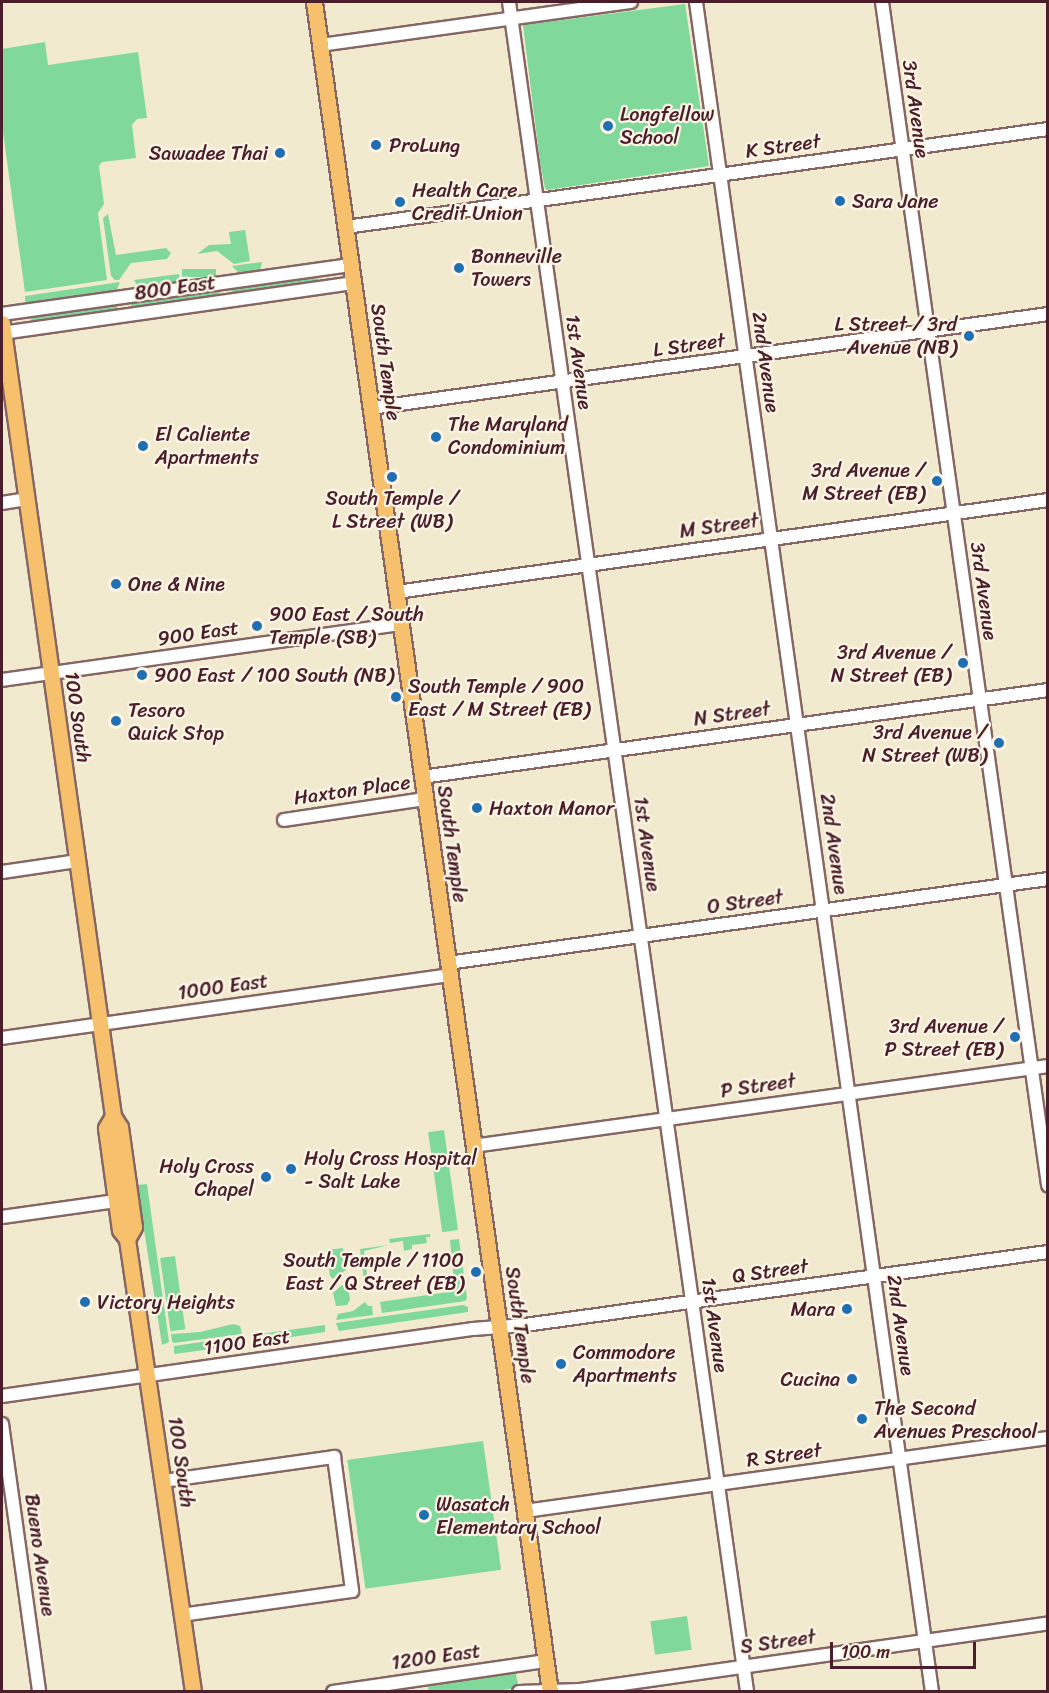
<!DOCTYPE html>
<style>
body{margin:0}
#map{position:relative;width:1049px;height:1693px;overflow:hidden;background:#f2eacf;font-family:Sriracha,sans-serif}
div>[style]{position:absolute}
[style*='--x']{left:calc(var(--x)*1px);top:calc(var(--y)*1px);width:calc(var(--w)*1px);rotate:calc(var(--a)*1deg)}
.green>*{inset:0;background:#81d89b;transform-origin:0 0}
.roads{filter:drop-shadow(2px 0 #856664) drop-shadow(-2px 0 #856664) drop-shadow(0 2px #856664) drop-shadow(0 -2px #856664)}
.minor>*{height:12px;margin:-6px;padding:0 6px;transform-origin:6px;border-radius:6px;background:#fff}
.major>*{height:15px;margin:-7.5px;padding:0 7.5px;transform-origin:7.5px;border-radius:7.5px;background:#f7c06c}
.dots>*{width:16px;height:16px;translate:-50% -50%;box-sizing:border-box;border:3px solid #fcf5e5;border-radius:50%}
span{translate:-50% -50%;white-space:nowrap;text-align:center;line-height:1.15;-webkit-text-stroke:4.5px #fcf5e5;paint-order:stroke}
.street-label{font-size:20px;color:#4a1f2b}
.poi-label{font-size:20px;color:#4a1f2b}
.left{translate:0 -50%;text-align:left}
.right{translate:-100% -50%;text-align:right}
.frame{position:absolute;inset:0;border:3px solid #4a1f2b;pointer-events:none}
.scale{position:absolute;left:830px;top:1642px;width:146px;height:27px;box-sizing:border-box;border:3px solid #4a1f2b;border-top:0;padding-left:8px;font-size:18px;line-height:21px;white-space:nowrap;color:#4a1f2b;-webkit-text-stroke:4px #fcf5e5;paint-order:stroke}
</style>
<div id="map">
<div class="green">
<i style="clip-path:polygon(685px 4px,709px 166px,547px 190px,545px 188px,540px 162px,523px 25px)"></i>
<i style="clip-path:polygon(45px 42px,48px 65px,138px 52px,147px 118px,137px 119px,132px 125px,136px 158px,102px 162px,99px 166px,104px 204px,98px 213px,107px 280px,25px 292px,2px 125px,2px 49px)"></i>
<i style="clip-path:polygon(108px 214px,116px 255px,166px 248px,171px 253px,167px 259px,131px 263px,119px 280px,115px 280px,111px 276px,103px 218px)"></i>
<i style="clip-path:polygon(245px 230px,250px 261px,234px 264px,217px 251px,197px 254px,209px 245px,231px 244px,229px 232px)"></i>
<i style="clip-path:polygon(262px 262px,260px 270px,239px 273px,232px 266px)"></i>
<i style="left:216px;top:269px;width:8px;height:34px;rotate:90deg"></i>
<i style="clip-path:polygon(179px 274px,180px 282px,138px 287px,134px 280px)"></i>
<i style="clip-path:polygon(318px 275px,318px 283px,234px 295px,231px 291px,232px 287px)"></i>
<i style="clip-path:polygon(120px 282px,116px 291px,27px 303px,25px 301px,25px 296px)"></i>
<i style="clip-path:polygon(217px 288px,220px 293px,218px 297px,133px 308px,131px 305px,133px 300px)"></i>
<i style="clip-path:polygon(117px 302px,118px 312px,33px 323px,31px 319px,32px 314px)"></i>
<i style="left:444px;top:1130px;width:101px;height:16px;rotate:82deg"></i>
<i style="clip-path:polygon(147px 1184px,169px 1342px,162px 1345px,137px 1185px)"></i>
<i style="clip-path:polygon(430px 1234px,430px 1237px,426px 1237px,427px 1243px,412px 1245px,412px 1249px,404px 1251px,403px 1241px,390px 1243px,389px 1239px)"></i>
<i style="clip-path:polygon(459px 1239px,467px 1298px,465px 1301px,382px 1313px,380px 1302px,455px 1291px,450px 1240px)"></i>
<i style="clip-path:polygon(389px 1245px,364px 1251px,368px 1281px,364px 1281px,360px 1249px)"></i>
<i style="clip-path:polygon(343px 1248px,346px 1270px,333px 1279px,330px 1276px,326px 1250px)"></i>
<i style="left:175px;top:1256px;width:74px;height:15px;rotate:82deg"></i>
<i style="clip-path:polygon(342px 1285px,348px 1287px,350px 1300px,347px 1305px,336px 1306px,333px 1293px)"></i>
<i style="clip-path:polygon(365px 1302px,368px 1306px,372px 1306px,373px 1315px,336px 1320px,338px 1314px,353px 1311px)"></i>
<i style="clip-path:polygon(463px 1305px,468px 1307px,468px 1312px,339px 1331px,336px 1323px)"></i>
<i style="clip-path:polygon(233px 1324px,240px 1326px,242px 1334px,174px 1343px,172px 1341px,171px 1334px,200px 1332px)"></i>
<i style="clip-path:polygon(325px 1325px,325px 1332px,258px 1342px,254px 1340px,253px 1335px)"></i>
<i style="clip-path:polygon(242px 1336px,240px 1345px,175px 1354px,174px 1352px,174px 1346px)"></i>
<i style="left:483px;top:1441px;width:130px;height:137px;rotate:82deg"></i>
<i style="left:687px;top:1616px;width:34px;height:37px;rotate:82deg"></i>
<i style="clip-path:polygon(515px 1670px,518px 1684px,516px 1688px,489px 1692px,428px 1691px,429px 1682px)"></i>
</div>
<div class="roads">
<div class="minor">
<i style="--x:509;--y:2;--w:1707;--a:81.98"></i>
<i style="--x:696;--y:2;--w:1706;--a:82.05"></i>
<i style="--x:882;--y:2;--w:1195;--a:82.01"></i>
<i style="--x:320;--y:45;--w:314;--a:-7.9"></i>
<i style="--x:346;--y:227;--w:709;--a:-7.95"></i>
<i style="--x:2;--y:314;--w:352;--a:-8"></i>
<i style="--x:2;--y:333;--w:356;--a:-8.1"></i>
<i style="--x:371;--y:408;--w:683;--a:-7.9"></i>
<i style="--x:2;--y:503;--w:25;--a:-9"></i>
<i style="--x:397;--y:592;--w:657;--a:-8.04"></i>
<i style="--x:2;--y:680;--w:403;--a:-8"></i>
<i style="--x:422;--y:777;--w:632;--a:-7.91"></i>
<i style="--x:284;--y:820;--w:143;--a:-8.5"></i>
<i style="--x:2;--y:872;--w:76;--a:-8.3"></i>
<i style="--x:448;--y:963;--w:606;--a:-7.97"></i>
<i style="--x:2;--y:1038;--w:451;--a:-8"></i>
<i style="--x:473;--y:1146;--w:581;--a:-7.92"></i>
<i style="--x:2;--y:1217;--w:115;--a:-8"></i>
<i style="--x:2;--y:1396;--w:476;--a:-8.1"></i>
<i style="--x:473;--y:1329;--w:52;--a:-4.4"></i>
<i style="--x:525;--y:1325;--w:528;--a:-7.95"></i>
<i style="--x:2;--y:1424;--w:271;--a:82.1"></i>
<i style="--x:163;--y:1481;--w:173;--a:-8"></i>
<i style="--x:334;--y:1457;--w:135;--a:82.3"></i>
<i style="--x:352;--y:1591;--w:172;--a:172"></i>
<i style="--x:525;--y:1511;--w:528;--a:-7.95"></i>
<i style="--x:333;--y:1692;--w:214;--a:-8.3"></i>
<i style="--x:519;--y:1692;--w:61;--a:-1.9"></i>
<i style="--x:580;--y:1690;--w:473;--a:-8.1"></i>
</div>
<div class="major">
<i style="--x:314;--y:2;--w:1706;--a:82.05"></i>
<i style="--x:2;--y:323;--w:801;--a:82.03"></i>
<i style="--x:113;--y:1116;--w:13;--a:58"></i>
<i style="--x:120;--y:1127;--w:58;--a:82"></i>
<i style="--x:128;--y:1184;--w:43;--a:82.1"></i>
<i style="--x:134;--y:1227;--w:14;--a:120"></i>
<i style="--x:113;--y:1116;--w:14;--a:120"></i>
<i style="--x:106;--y:1128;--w:103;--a:82.2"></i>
<i style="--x:120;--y:1230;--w:11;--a:52"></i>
<i style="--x:127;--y:1239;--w:458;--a:81.7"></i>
</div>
</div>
<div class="dots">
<i style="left:608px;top:126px;background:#1f6fb2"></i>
<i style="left:376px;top:145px;background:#1f6fb2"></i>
<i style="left:280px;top:153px;background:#1f6fb2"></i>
<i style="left:840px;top:201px;background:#1f6fb2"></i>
<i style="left:400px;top:202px;background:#1f6fb2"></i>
<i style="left:459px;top:268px;background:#1f6fb2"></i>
<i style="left:969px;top:336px;background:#1f6fb2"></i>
<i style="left:436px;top:437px;background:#1f6fb2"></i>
<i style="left:143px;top:446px;background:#1f6fb2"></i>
<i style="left:392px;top:477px;background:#1f6fb2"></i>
<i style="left:937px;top:481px;background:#1f6fb2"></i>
<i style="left:116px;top:584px;background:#1f6fb2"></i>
<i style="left:257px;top:626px;background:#1f6fb2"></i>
<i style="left:963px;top:663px;background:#1f6fb2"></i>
<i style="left:142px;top:675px;background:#1f6fb2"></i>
<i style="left:396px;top:697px;background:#1f6fb2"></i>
<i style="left:116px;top:721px;background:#1f6fb2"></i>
<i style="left:999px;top:743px;background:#1f6fb2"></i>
<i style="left:477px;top:808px;background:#1f6fb2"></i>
<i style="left:1015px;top:1037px;background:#1f6fb2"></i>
<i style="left:291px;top:1169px;background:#1f6fb2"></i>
<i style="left:266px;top:1177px;background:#1f6fb2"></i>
<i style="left:476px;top:1272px;background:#1f6fb2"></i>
<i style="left:85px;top:1302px;background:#1f6fb2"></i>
<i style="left:847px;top:1309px;background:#1f6fb2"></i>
<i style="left:561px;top:1364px;background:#1f6fb2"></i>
<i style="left:852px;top:1379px;background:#1f6fb2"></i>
<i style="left:862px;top:1419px;background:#1f6fb2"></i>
<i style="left:424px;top:1515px;background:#1f6fb2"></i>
</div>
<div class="street-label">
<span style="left:916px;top:109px;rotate:82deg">3rd Avenue</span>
<span style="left:783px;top:146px;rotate:-8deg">K Street</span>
<span style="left:175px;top:288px;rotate:-8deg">800 East</span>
<span style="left:689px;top:345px;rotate:-8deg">L Street</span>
<span style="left:386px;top:362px;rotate:82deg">South Temple</span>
<span style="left:579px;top:362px;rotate:82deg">1st Avenue</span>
<span style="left:766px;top:362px;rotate:82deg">2nd Avenue</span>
<span style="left:719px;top:526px;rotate:-8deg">M Street</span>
<span style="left:984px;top:591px;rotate:82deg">3rd Avenue</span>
<span style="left:198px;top:633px;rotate:-8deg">900 East</span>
<span style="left:732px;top:714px;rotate:-8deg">N Street</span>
<span style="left:78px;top:717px;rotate:82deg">100 South</span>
<span style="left:352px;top:790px;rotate:-8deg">Haxton Place</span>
<span style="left:452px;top:844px;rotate:82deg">South Temple</span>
<span style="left:647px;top:844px;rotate:82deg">1st Avenue</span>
<span style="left:834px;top:844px;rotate:82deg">2nd Avenue</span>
<span style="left:745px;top:902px;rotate:-8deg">O Street</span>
<span style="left:223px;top:987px;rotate:-8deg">1000 East</span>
<span style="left:758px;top:1086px;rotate:-8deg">P Street</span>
<span style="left:770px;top:1271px;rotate:-8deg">Q Street</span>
<span style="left:520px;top:1325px;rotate:82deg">South Temple</span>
<span style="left:715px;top:1325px;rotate:82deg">1st Avenue</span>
<span style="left:901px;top:1325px;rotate:82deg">2nd Avenue</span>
<span style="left:247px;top:1342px;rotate:-8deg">1100 East</span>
<span style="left:784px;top:1455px;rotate:-8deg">R Street</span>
<span style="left:181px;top:1462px;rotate:82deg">100 South</span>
<span style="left:40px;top:1555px;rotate:82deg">Bueno Avenue</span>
<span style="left:778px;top:1642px;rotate:-8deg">S Street</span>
<span style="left:436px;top:1657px;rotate:-8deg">1200 East</span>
</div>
<div class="poi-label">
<span class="left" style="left:620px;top:126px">Longfellow<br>School</span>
<span class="left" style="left:389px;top:145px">ProLung</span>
<span class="right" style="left:268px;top:153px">Sawadee Thai</span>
<span class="left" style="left:412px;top:202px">Health Care<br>Credit Union</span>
<span class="left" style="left:852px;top:201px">Sara Jane</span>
<span class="left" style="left:471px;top:268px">Bonneville<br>Towers</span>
<span class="right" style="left:957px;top:336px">L Street / 3rd<br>Avenue (NB)</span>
<span class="left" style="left:448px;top:436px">The Maryland<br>Condominium</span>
<span class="left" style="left:155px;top:446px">El Caliente<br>Apartments</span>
<span class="right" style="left:925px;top:482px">3rd Avenue /<br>M Street (EB)</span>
<span style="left:392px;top:510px">South Temple /<br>L Street (WB)</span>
<span class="left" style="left:128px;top:584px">One &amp; Nine</span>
<span class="left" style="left:269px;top:626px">900 East / South<br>Temple (SB)</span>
<span class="right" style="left:951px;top:664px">3rd Avenue /<br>N Street (EB)</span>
<span class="left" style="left:154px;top:675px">900 East / 100 South (NB)</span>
<span class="left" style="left:408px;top:698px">South Temple / 900<br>East / M Street (EB)</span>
<span class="left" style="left:128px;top:722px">Tesoro<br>Quick Stop</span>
<span class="right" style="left:987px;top:744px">3rd Avenue /<br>N Street (WB)</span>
<span class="left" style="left:489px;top:808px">Haxton Manor</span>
<span class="right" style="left:1003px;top:1038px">3rd Avenue /<br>P Street (EB)</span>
<span class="left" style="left:304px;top:1170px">Holy Cross Hospital<br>- Salt Lake</span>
<span class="right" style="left:254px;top:1178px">Holy Cross<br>Chapel</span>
<span class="right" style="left:464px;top:1272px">South Temple / 1100<br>East / Q Street (EB)</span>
<span class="left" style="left:97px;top:1302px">Victory Heights</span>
<span class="right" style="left:835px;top:1309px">Mara</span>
<span class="left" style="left:573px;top:1364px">Commodore<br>Apartments</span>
<span class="right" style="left:840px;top:1379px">Cucina</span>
<span class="left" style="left:874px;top:1420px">The Second<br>Avenues Preschool</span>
<span class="left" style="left:436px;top:1516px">Wasatch<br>Elementary School</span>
</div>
<div class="frame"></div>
<div class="scale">100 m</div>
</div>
